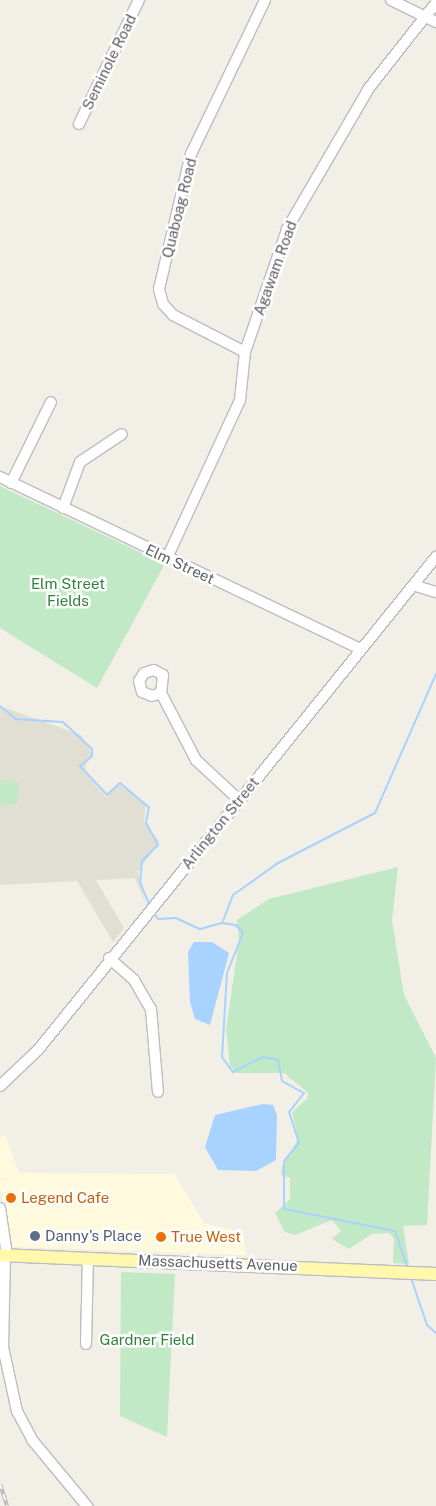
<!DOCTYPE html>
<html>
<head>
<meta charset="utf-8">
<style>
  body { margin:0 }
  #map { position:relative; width:436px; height:1506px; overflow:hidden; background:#f1efe6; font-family:"Public Sans",sans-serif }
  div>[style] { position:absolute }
  .commercial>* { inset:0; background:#fffadd }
  .education>* { inset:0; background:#e1ded4 }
  .green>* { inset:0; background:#c2e9c5 }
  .water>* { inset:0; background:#a8d2ff }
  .stream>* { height:2px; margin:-1px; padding:0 1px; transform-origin:1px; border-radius:1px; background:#a8d2ff }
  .roads { filter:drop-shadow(1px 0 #bbbdc2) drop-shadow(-1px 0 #bbbdc2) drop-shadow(0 1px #bbbdc2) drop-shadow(0 -1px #bbbdc2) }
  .minor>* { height:10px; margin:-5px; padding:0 5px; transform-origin:5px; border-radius:5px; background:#fff }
  .major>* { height:12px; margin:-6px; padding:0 6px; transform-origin:6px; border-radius:6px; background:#fff8ad }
  .rail>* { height:4px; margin-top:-2px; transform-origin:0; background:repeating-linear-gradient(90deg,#fff 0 5.5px,#b7b8b8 0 11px); box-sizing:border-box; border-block:1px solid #b7b8b8 }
  .dots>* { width:14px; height:14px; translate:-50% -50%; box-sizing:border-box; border:2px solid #fff; border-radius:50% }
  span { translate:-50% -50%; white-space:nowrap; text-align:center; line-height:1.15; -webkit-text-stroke:5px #fff; paint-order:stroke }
  .street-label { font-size:15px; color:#5e6167 }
  .park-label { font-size:15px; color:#30833b }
  .food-label { font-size:15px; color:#c56008 }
  .left { translate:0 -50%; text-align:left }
  .service-label { font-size:15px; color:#4e5e75 }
</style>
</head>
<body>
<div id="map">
  <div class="commercial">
    <i style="clip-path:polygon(5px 1135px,19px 1173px,174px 1174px,204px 1223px,243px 1233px,246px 1255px,13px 1247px,0 1188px,0 1180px,6px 1178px,0 1179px,0 1137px)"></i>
  </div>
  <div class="education">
    <i style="clip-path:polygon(0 706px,81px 735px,92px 753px,83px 771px,107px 798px,116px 785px,121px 786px,146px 804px,144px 822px,159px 841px,138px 872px,145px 902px,135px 878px,96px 880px,124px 928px,113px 942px,77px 881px,0 885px)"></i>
  </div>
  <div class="green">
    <i style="clip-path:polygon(0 486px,165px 564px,97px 688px,0 628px)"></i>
    <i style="clip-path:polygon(0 780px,19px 783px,17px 804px,0 805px)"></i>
    <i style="clip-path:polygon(398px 867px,392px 920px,404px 995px,436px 1058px,427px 1225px,403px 1226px,409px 1264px,393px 1263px,394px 1239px,389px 1233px,372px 1234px,349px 1249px,332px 1239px,341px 1231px,332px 1220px,295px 1235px,285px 1232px,275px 1213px,290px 1199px,290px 1178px,281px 1175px,282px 1166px,298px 1139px,292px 1112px,307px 1099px,308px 1093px,284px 1073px,236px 1073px,230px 1065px,226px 1030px,239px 940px,237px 920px,269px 899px)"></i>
    <i style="clip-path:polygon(121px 1272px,175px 1274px,167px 1437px,120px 1416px)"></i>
  </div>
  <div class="water">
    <i style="clip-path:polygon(194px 942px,212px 942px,229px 953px,210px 1025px,195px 1019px,190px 1002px,188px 952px)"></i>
    <i style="clip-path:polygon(263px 1104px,273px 1105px,277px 1115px,276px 1160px,256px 1171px,218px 1170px,205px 1147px,215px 1115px)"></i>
  </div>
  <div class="stream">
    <i style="left:0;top:706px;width:21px;rotate:39deg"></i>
    <i style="left:16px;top:719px;width:47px;rotate:3.7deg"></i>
    <i style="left:63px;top:722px;width:40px;rotate:43deg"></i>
    <i style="left:92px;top:749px;width:7px;rotate:90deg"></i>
    <i style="left:92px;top:756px;width:16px;rotate:140deg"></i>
    <i style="left:80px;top:766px;width:40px;rotate:47deg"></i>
    <i style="left:107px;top:795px;width:18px;rotate:-43deg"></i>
    <i style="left:120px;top:783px;width:38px;rotate:40deg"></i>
    <i style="left:149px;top:807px;width:16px;rotate:101deg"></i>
    <i style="left:146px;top:823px;width:25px;rotate:61deg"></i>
    <i style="left:158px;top:845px;width:23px;rotate:135deg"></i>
    <i style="left:142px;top:861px;width:21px;rotate:95deg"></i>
    <i style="left:140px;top:882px;width:27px;rotate:68deg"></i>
    <i style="left:154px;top:913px;width:7px;rotate:56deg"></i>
    <i style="left:158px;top:919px;width:18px;rotate:-3deg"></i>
    <i style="left:176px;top:918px;width:26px;rotate:25deg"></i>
    <i style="left:200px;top:929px;width:23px;rotate:-15deg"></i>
    <i style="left:222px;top:923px;width:14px;rotate:8deg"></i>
    <i style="left:236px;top:925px;width:11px;rotate:49deg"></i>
    <i style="left:243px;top:933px;width:43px;rotate:111.8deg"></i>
    <i style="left:227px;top:973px;width:84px;rotate:93.4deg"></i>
    <i style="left:222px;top:1057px;width:19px;rotate:54deg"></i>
    <i style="left:233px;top:1072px;width:34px;rotate:-27deg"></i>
    <i style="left:263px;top:1057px;width:15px;rotate:11deg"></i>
    <i style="left:278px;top:1060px;width:21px;rotate:79deg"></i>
    <i style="left:282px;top:1081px;width:25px;rotate:29deg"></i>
    <i style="left:304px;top:1093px;width:24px;rotate:128deg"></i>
    <i style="left:289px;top:1112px;width:33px;rotate:72deg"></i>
    <i style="left:299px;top:1143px;width:23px;rotate:130deg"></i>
    <i style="left:284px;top:1161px;width:48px;rotate:90deg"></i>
    <i style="left:284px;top:1209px;width:113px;rotate:11.2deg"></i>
    <i style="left:395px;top:1231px;width:40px;rotate:71.1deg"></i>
    <i style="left:223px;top:921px;width:28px;rotate:-69deg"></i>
    <i style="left:233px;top:895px;width:55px;rotate:-35.4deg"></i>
    <i style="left:278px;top:863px;width:109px;rotate:-27.3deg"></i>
    <i style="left:375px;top:813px;width:152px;rotate:-66.3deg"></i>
    <i style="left:411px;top:1278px;width:50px;rotate:71.2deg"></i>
    <i style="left:427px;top:1325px;width:12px;rotate:42deg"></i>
  </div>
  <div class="roads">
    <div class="minor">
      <i style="left:391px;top:0;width:50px;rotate:26.1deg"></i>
      <i style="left:79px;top:124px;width:138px;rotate:-64.2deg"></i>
      <i style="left:245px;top:352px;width:81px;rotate:-152.8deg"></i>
      <i style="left:173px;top:315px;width:15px;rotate:-132deg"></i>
      <i style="left:163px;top:304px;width:16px;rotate:-105deg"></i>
      <i style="left:159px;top:289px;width:139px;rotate:-76.7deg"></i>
      <i style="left:191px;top:154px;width:171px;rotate:-64.3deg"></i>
      <i style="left:0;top:477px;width:399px;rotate:25.5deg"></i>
      <i style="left:11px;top:483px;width:90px;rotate:-63.7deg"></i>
      <i style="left:63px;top:508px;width:49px;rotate:-69.7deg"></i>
      <i style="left:80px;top:462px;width:50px;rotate:-33.7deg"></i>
      <i style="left:167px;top:558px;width:174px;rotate:-65.2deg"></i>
      <i style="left:240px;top:400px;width:48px;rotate:-84.1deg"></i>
      <i style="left:245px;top:352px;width:130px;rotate:-71.1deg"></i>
      <i style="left:287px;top:229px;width:163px;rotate:-59.8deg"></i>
      <i style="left:369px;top:88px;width:108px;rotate:-51.8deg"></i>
      <i style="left:416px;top:586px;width:21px;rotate:17deg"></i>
      <i style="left:161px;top:693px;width:9px;rotate:162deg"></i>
      <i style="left:152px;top:696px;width:11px;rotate:-158deg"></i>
      <i style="left:142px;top:692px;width:11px;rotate:-105deg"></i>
      <i style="left:139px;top:681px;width:9px;rotate:-58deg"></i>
      <i style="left:144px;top:673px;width:10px;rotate:-17deg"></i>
      <i style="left:154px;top:670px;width:10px;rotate:29deg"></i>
      <i style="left:163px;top:675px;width:18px;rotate:96deg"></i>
      <i style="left:161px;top:693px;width:76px;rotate:62.4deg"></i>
      <i style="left:196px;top:760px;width:59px;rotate:42.9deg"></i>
      <i style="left:109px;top:958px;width:33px;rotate:41deg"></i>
      <i style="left:134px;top:980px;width:34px;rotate:60deg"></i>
      <i style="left:151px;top:1009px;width:83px;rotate:85.2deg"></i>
      <i style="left:0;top:1086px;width:52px;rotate:-43.5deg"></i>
      <i style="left:38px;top:1050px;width:634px;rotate:-51.09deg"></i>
      <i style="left:0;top:1208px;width:48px;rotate:81.5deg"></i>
      <i style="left:5px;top:1255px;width:92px;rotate:91.2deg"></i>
      <i style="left:3px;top:1347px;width:66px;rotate:77.7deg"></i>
      <i style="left:17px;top:1411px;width:34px;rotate:62deg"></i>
      <i style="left:33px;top:1441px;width:85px;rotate:50.3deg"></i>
      <i style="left:86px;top:1344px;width:86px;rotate:-88.7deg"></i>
    </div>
    <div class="major">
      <i style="left:0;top:1255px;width:436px;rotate:2.5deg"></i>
    </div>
  </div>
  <div class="rail">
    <i style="left:0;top:1484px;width:23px;rotate:72deg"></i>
  </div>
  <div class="dots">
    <i style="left:11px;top:1198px;background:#e8710a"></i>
    <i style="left:35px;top:1236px;background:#5c6f8a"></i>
    <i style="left:161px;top:1237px;background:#e8710a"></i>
  </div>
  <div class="street-label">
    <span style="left:109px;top:62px;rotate:-64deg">Seminole Road</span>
    <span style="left:179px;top:208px;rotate:-76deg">Quaboag Road</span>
    <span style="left:275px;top:268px;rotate:-70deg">Agawam Road</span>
    <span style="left:180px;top:564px;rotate:25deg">Elm Street</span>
    <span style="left:220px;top:823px;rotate:-51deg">Arlington Street</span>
    <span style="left:218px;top:1263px;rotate:2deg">Massachusetts Avenue</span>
  </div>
  <div class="park-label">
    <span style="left:68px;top:592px">Elm Street<br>Fields</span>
    <span style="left:147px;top:1340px">Gardner Field</span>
  </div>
  <div class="food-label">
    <span class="left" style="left:21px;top:1198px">Legend Cafe</span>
    <span class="left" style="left:171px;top:1237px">True West</span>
  </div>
  <div class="service-label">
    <span class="left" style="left:45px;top:1236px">Danny's Place</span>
  </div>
</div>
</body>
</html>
